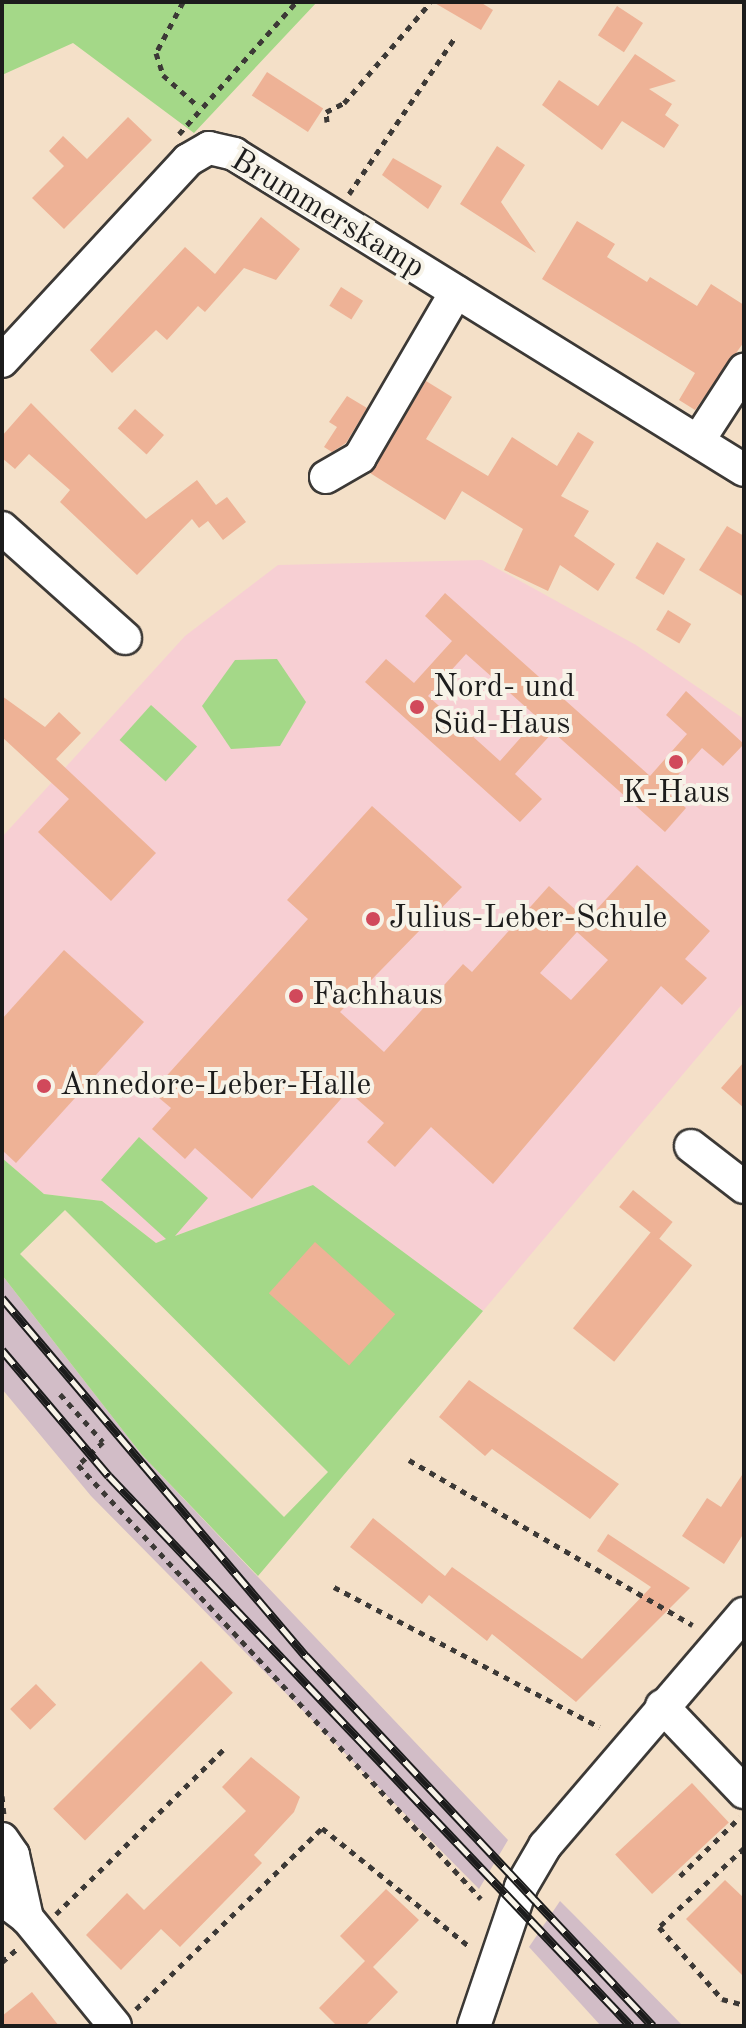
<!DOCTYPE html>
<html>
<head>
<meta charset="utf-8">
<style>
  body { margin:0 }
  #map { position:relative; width:746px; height:2028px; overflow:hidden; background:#f4e0c8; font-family:"Old Standard TT",serif }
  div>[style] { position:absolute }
  .built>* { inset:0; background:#f7cfd3 }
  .industrial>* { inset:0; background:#d2bdc7 }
  .green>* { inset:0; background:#a4d888; transform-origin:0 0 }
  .building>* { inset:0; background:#eeb296; transform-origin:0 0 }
  .path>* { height:5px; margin-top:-2.5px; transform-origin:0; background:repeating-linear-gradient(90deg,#3c3936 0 6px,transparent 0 12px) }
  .roads { filter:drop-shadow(2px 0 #3c3936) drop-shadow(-2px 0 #3c3936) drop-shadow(0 2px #3c3936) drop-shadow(0 -2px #3c3936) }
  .minor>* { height:32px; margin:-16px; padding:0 16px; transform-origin:16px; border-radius:16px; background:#fff }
  .rail>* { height:9px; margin-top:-4.5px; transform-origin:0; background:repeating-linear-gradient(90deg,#f7f3e8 0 18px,#1c1c1c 0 36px); box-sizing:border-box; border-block:2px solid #1c1c1c }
  .dots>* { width:22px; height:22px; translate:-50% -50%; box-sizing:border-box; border:4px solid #f7f3e8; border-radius:50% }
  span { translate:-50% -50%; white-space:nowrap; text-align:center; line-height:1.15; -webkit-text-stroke:8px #f7f3e8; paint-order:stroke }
  .street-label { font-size:32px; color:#1c1c1c }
  .poi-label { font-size:32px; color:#1c1c1c }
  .left { translate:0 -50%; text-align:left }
  .frame { position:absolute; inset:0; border:4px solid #1c1c1c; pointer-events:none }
</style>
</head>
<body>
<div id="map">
  <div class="built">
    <i style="clip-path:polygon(482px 560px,636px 645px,744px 719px,744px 1002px,483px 1311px,313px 1186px,156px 1243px,102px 1201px,44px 1194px,2px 1158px,2px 837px,185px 636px,278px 565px)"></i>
  </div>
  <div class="industrial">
    <i style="clip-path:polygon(2px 1275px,142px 1455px,508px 1840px,479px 1889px,91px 1496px,2px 1389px)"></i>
    <i style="clip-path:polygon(560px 1901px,575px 1916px,683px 2026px,601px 2026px,529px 1947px)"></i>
  </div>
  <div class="green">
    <i style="clip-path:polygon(2px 2px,317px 2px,194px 133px,73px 43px,2px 75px)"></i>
    <i style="clip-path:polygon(277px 659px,306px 702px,280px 746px,231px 749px,202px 706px,235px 660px)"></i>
    <i style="left:151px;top:705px;width:62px;height:47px;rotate:42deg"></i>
    <i style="clip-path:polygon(evenodd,139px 1137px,208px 1198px,175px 1236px,313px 1185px,483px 1311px,258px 1576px,142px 1455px,2px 1275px,2px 1158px,44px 1194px,102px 1201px,156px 1243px,166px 1239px,101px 1180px,139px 1137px,65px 1210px,328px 1472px,284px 1517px,20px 1254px,65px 1210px)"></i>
  </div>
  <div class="building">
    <i style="clip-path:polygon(433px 2px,480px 2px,493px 10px,481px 30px)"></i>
    <i style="left:617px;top:6px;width:31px;height:35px;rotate:33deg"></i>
    <i style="clip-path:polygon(635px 54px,676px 81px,649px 89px,672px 104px,665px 115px,679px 125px,664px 148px,622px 121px,602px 150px,542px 105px,559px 80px,598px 106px)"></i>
    <i style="left:267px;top:72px;width:67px;height:28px;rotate:33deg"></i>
    <i style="clip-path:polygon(128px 117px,152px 140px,64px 229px,32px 198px,64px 166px,49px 151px,63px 136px,87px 159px)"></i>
    <i style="clip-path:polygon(497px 146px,525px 165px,501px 202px,536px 253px,460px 204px)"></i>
    <i style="clip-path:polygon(393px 158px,442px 186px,428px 209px,382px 175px)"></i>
    <i style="clip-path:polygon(261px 217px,300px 249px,276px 280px,244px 268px,205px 312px,198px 306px,167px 340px,156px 330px,112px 373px,90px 350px,185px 247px,215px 274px)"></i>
    <i style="clip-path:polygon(577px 221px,615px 244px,607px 257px,647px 282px,650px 277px,697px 306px,711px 284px,744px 305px,744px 342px,695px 410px,679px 400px,695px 373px,542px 279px)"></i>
    <i style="left:341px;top:287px;width:26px;height:22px;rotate:32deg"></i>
    <i style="clip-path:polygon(426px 381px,452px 397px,426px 439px,488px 476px,512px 437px,557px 466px,578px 432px,594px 442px,561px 496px,589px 511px,574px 536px,615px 564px,598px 591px,560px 565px,548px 591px,504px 570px,523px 529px,462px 491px,445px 520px,370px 473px)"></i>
    <i style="clip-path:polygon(347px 396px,367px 408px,346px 443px,332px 452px,324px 447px,337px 427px,329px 422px)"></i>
    <i style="clip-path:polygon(31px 403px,146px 519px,197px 480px,216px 505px,227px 497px,246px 522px,223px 540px,208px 521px,199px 528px,192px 519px,137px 575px,60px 502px,70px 490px,29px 454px,15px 469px,2px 458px,2px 436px)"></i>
    <i style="left:135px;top:409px;width:39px;height:26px;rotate:42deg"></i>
    <i style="clip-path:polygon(727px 526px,744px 536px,744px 597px,699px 570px)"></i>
    <i style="left:657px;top:542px;width:33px;height:42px;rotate:31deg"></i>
    <i style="clip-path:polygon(evenodd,445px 593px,650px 776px,687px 734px,666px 715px,686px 691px,744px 744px,723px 766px,702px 748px,665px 790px,686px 808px,665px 832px,553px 732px,515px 774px,542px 799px,520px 822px,365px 682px,386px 659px,414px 683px,452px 641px,425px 616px,445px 593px,466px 654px,538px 718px,500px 761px,428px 696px,466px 654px)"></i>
    <i style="left:668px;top:610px;width:27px;height:23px;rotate:31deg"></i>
    <i style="clip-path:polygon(2px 696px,45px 727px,59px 712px,81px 733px,56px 759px,156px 853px,111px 901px,38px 832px,69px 799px,2px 737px)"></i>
    <i style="clip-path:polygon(evenodd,372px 806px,462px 887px,340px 1012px,384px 1052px,463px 964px,472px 972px,549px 886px,587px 920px,637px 865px,710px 931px,685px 959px,707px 978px,682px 1005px,661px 986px,493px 1184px,431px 1127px,395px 1167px,367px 1142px,384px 1123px,348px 1091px,252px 1199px,195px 1148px,185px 1159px,152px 1129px,171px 1108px,152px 1092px,308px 919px,287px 900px,372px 806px,577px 932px,608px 960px,571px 1000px,540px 973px,577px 932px)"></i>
    <i style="clip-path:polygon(64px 950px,144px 1022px,16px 1163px,2px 1150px,2px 1019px)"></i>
    <i style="clip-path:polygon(744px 1062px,744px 1108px,721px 1088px)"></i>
    <i style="left:633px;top:1190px;width:51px;height:22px;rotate:39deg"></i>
    <i style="left:651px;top:1232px;width:53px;height:124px;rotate:39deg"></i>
    <i style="left:315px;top:1242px;width:108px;height:69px;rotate:42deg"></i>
    <i style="clip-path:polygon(469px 1380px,619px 1484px,590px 1519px,492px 1449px,485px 1456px,439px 1417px)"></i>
    <i style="clip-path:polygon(744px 1472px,744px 1533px,724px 1564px,682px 1536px,707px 1498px,721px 1507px)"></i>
    <i style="clip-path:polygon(373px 1518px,445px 1576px,452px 1567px,582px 1659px,651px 1587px,597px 1551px,608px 1534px,690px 1588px,576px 1702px,492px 1634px,487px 1641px,429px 1595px,422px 1604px,350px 1547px)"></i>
    <i style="left:201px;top:1661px;width:45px;height:209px;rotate:45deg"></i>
    <i style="left:36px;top:1684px;width:29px;height:36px;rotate:46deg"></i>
    <i style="clip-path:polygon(251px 1757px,300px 1797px,294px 1812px,254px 1855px,262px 1863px,180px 1947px,161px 1929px,121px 1970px,86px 1935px,127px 1893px,144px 1910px,246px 1811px,222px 1787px)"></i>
    <i style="left:692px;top:1783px;width:54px;height:105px;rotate:47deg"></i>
    <i style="clip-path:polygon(725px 1880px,744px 1898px,744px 1977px,686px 1919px)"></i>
    <i style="clip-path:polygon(386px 1889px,419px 1920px,373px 1967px,398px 1992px,365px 2026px,337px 2026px,319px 2008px,365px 1961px,340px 1936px)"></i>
    <i style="clip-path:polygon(32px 1992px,59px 2026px,2px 2026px,2px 2016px)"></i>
  </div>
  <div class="path">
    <i style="left:183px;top:2px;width:58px;rotate:117.9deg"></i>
    <i style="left:156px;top:53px;width:23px;rotate:72deg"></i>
    <i style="left:163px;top:75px;width:48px;rotate:41.6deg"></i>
    <i style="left:327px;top:122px;width:10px;rotate:-96deg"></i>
    <i style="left:326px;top:112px;width:20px;rotate:-27deg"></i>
    <i style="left:344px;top:103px;width:132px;rotate:-49.3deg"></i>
    <i style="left:179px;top:134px;width:176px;rotate:-48.4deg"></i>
    <i style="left:349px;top:194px;width:191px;rotate:-55.9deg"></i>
    <i style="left:60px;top:1394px;width:64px;rotate:48.1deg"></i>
    <i style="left:103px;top:1442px;width:34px;rotate:137deg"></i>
    <i style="left:78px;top:1465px;width:592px;rotate:47.12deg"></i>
    <i style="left:409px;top:1460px;width:328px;rotate:30.2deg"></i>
    <i style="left:334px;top:1587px;width:300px;rotate:27.8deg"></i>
    <i style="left:2px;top:1796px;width:18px;rotate:84deg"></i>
    <i style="left:744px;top:1848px;width:116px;rotate:137.1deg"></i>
    <i style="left:659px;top:1927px;width:96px;rotate:48.8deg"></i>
    <i style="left:722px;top:1999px;width:23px;rotate:15deg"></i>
    <i style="left:680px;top:1876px;width:84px;rotate:-44.5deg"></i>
    <i style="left:56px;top:1914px;width:238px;rotate:-44.5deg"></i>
    <i style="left:2px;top:1962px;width:23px;rotate:-41deg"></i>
    <i style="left:136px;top:2009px;width:260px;rotate:-44.2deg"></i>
    <i style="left:322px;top:1828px;width:191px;rotate:38.8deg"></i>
  </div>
  <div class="roads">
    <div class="minor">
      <i style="left:2px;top:361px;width:274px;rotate:-47.2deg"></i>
      <i style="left:188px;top:160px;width:24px;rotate:-30deg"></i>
      <i style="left:209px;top:148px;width:26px;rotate:13deg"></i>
      <i style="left:234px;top:154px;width:600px;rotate:31.78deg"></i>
      <i style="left:698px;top:441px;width:85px;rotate:-57.1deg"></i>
      <i style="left:326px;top:477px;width:39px;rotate:-30deg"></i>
      <i style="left:360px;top:457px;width:191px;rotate:-59.8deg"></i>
      <i style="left:2px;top:528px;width:165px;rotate:41.8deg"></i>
      <i style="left:691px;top:1146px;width:67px;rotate:37.7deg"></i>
      <i style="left:662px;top:1706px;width:119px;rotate:46.4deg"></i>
      <i style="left:2px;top:1839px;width:19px;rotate:55deg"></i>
      <i style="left:13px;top:1855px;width:65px;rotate:77.5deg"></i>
      <i style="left:2px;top:1899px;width:31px;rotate:37deg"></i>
      <i style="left:27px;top:1918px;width:139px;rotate:50.8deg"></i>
      <i style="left:474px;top:2026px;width:147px;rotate:-71.3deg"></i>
      <i style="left:521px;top:1887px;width:48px;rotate:-59.7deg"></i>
      <i style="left:545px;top:1846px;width:306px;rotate:-49.4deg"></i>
    </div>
  </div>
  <div class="rail">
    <i style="left:2px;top:1298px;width:470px;rotate:49.7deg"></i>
    <i style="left:306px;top:1656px;width:507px;rotate:46.84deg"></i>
    <i style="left:2px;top:1350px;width:165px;rotate:49.7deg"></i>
    <i style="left:109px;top:1476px;width:758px;rotate:46.5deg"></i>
  </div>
  <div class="dots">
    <i style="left:417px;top:707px;background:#d1495b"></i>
    <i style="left:676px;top:762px;background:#d1495b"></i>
    <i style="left:373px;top:919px;background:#d1495b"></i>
    <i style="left:296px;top:996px;background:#d1495b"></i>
    <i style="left:44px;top:1086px;background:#d1495b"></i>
  </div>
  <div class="street-label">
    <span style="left:327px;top:215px;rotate:31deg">Brummerskamp</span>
  </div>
  <div class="poi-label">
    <span class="left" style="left:433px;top:707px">Nord- und<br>Süd-Haus</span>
    <span style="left:676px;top:794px">K-Haus</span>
    <span class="left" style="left:389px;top:919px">Julius-Leber-Schule</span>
    <span class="left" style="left:312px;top:996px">Fachhaus</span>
    <span class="left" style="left:60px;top:1086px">Annedore-Leber-Halle</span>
  </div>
  <div class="frame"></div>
</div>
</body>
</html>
